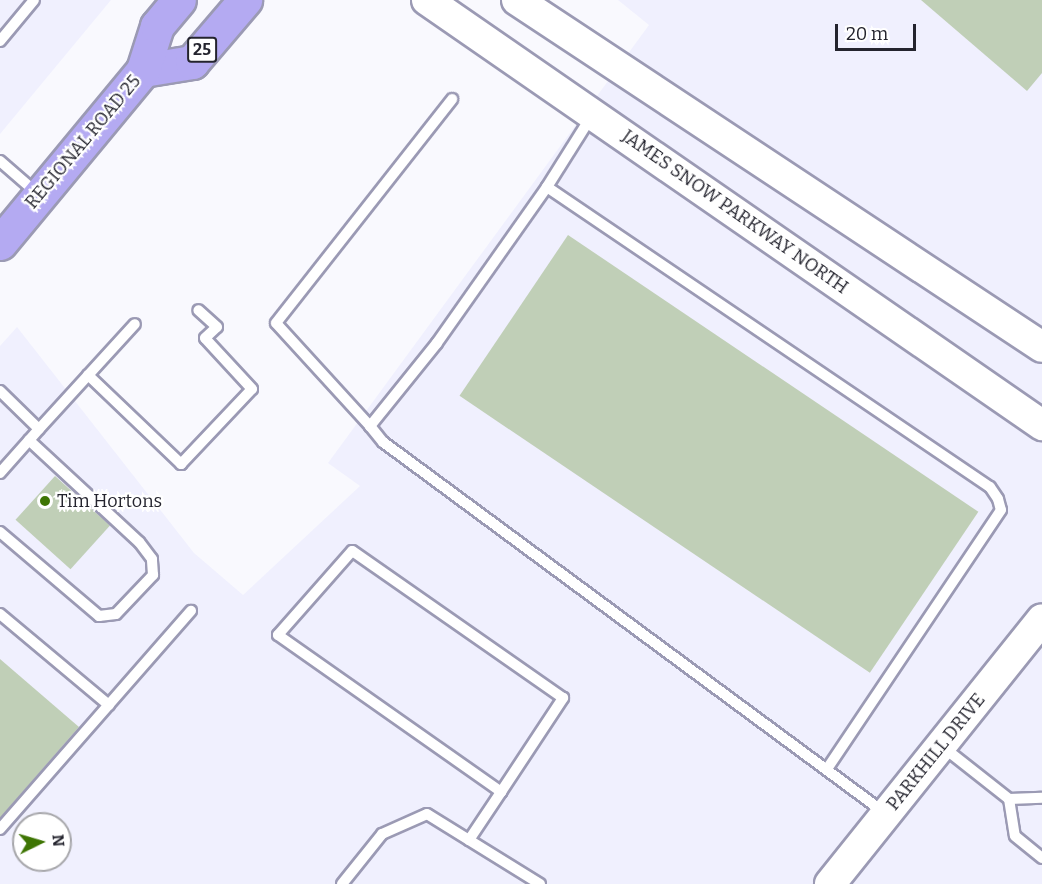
<!DOCTYPE html>
<html>
<head>
<meta charset="utf-8">
<style>
  body { margin:0 }
  #map { position:relative; width:1042px; height:884px; overflow:hidden; background:#f9f9fe; font-family:Bitter,serif }
  div>[style] { position:absolute }
  .built>* { inset:0; background:#f0f0fe }
  .building>* { inset:0; background:#c0cfb7; transform-origin:0 0 }
  .roads { filter:drop-shadow(2px 0 #9b9ab4) drop-shadow(-2px 0 #9b9ab4) drop-shadow(0 2px #9b9ab4) drop-shadow(0 -2px #9b9ab4) }
  .lane>* { height:10px; margin:-5px; padding:0 5px; transform-origin:5px; border-radius:5px; background:#fff }
  .secondary>* { height:30px; margin:-15px; padding:0 15px; transform-origin:15px; border-radius:15px; background:#fff }
  .primary>* { height:33px; margin:-16.5px; padding:0 16.5px; transform-origin:16.5px; border-radius:16.5px; background:#b4aaf2 }
  .dots>* { width:16px; height:16px; translate:-50% -50%; box-sizing:border-box; border:3px solid #fff; border-radius:50% }
  span { translate:-50% -50%; white-space:nowrap; text-align:center; line-height:1.15; -webkit-text-stroke:4.5px #fff; paint-order:stroke }
  .shield-label span { padding:2px 4px; background:#fff; border:2px solid; border-radius:4px; -webkit-text-stroke-width:0 }
  .shield-label { font-size:16px; color:#24242e; font-weight:700 }
  .street-label { font-size:18px; color:#24242e }
  .poi-label { font-size:18px; color:#24242e }
  .left { translate:0 -50%; text-align:left }
  .north { position:absolute; left:12px; top:812px; width:60px; height:60px; box-sizing:border-box; background:#fff; border:2px solid #a7a7ab; border-radius:50%; rotate:85deg; font-size:16px; font-weight:700; line-height:24px; text-align:center; color:#24242e }
  .north::after { content:''; display:block; margin:auto; width:21px; height:27px; background:#3e7504; clip-path:polygon(50% 0,100% 100%,50% 72%,0 100%) }
  .scale { position:absolute; left:835px; top:24px; width:81px; height:27px; box-sizing:border-box; border:3px solid #24242e; border-top:0; padding-left:8px; font-size:18px; line-height:21px; white-space:nowrap; color:#24242e; -webkit-text-stroke:4px #fff; paint-order:stroke }
</style>
</head>
<body>
<div id="map">
  <div class="built">
    <i style="clip-path:polygon(0 0,111px 0,0 134px)"></i>
    <i style="clip-path:polygon(evenodd,618px 0,1042px 0,1042px 884px,0 884px,0 346px,17px 327px,194px 553px,243px 595px,360px 486px,328px 463px,649px 25px,618px 0,24px 824px,60px 824px,60px 860px,24px 860px,24px 824px)"></i>
  </div>
  <div class="building">
    <i style="clip-path:polygon(921px 0,1042px 0,1042px 73px,1027px 91px)"></i>
    <i style="left:568px;top:235px;width:495px;height:194px;rotate:34deg"></i>
    <i style="left:55px;top:476px;width:74px;height:59px;rotate:42deg"></i>
    <i style="clip-path:polygon(0 659px,79px 727px,0 818px)"></i>
  </div>
  <div class="roads">
    <div class="lane">
      <i style="left:0;top:41px;width:53px;rotate:-50.3deg"></i>
      <i style="left:591px;top:117px;width:83px;rotate:122.2deg"></i>
      <i style="left:547px;top:187px;width:191px;rotate:125.2deg"></i>
      <i style="left:437px;top:343px;width:107px;rotate:128.9deg"></i>
      <i style="left:370px;top:426px;width:21px;rotate:51deg"></i>
      <i style="left:383px;top:442px;width:624px;rotate:36.47deg"></i>
      <i style="left:0;top:161px;width:50px;rotate:41deg"></i>
      <i style="left:547px;top:187px;width:535px;rotate:34.11deg"></i>
      <i style="left:990px;top:487px;width:14px;rotate:56deg"></i>
      <i style="left:998px;top:499px;width:11px;rotate:75deg"></i>
      <i style="left:1001px;top:510px;width:312px;rotate:123.9deg"></i>
      <i style="left:88px;top:375px;width:129px;rotate:43.7deg"></i>
      <i style="left:181px;top:464px;width:103px;rotate:-46.6deg"></i>
      <i style="left:252px;top:389px;width:69px;rotate:-132.7deg"></i>
      <i style="left:205px;top:338px;width:16px;rotate:-43deg"></i>
      <i style="left:217px;top:327px;width:25px;rotate:-138deg"></i>
      <i style="left:0;top:391px;width:54px;rotate:44.3deg"></i>
      <i style="left:39px;top:429px;width:59px;rotate:131.6deg"></i>
      <i style="left:370px;top:426px;width:139px;rotate:-132.4deg"></i>
      <i style="left:276px;top:323px;width:285px;rotate:-51.8deg"></i>
      <i style="left:39px;top:429px;width:142px;rotate:-47.6deg"></i>
      <i style="left:0;top:532px;width:130px;rotate:40.3deg"></i>
      <i style="left:99px;top:616px;width:17px;rotate:-7deg"></i>
      <i style="left:116px;top:614px;width:54px;rotate:-46.5deg"></i>
      <i style="left:153px;top:575px;width:16px;rotate:-94deg"></i>
      <i style="left:152px;top:559px;width:21px;rotate:-127deg"></i>
      <i style="left:139px;top:542px;width:150px;rotate:-137.2deg"></i>
      <i style="left:0;top:614px;width:142px;rotate:39.9deg"></i>
      <i style="left:943px;top:747px;width:84px;rotate:38.2deg"></i>
      <i style="left:1009px;top:799px;width:33px;rotate:-2deg"></i>
      <i style="left:1009px;top:799px;width:37px;rotate:81deg"></i>
      <i style="left:1015px;top:836px;width:35px;rotate:39deg"></i>
      <i style="left:0;top:829px;width:290px;rotate:-48.8deg"></i>
      <i style="left:469px;top:840px;width:58px;rotate:-56.3deg"></i>
      <i style="left:501px;top:792px;width:113px;rotate:-56.6deg"></i>
      <i style="left:563px;top:698px;width:257px;rotate:-145.1deg"></i>
      <i style="left:352px;top:551px;width:112px;rotate:131.4deg"></i>
      <i style="left:278px;top:635px;width:273px;rotate:35.1deg"></i>
      <i style="left:342px;top:884px;width:64px;rotate:-51.3deg"></i>
      <i style="left:382px;top:834px;width:49px;rotate:-24deg"></i>
      <i style="left:427px;top:814px;width:133px;rotate:31.8deg"></i>
    </div>
    <div class="secondary">
      <i style="left:427px;top:0;width:748px;rotate:34.65deg"></i>
      <i style="left:517px;top:0;width:629px;rotate:33.46deg"></i>
      <i style="left:830px;top:884px;width:339px;rotate:-51.3deg"></i>
    </div>
    <div class="primary">
      <i style="left:143px;top:70px;width:50px;rotate:-9.3deg"></i>
      <i style="left:192px;top:62px;width:82px;rotate:-49.5deg"></i>
      <i style="left:0;top:243px;width:224px;rotate:-50.4deg"></i>
      <i style="left:143px;top:70px;width:46px;rotate:-72.3deg"></i>
      <i style="left:157px;top:26px;width:34px;rotate:-50deg"></i>
    </div>
  </div>
  <div class="dots">
    <i style="left:45px;top:501px;background:#3e7504"></i>
  </div>
  <div class="shield-label">
    <span style="left:202px;top:50px">25</span>
  </div>
  <div class="street-label">
    <span style="left:83px;top:142px;rotate:-50deg">REGIONAL ROAD 25</span>
    <span style="left:735px;top:212px;rotate:35deg">JAMES SNOW PARKWAY NORTH</span>
    <span style="left:936px;top:752px;rotate:-51deg">PARKHILL DRIVE</span>
  </div>
  <div class="poi-label">
    <span class="left" style="left:57px;top:501px">Tim Hortons</span>
  </div>
  <div class="north">N</div>
  <div class="scale">20 m</div>
</div>
</body>
</html>
